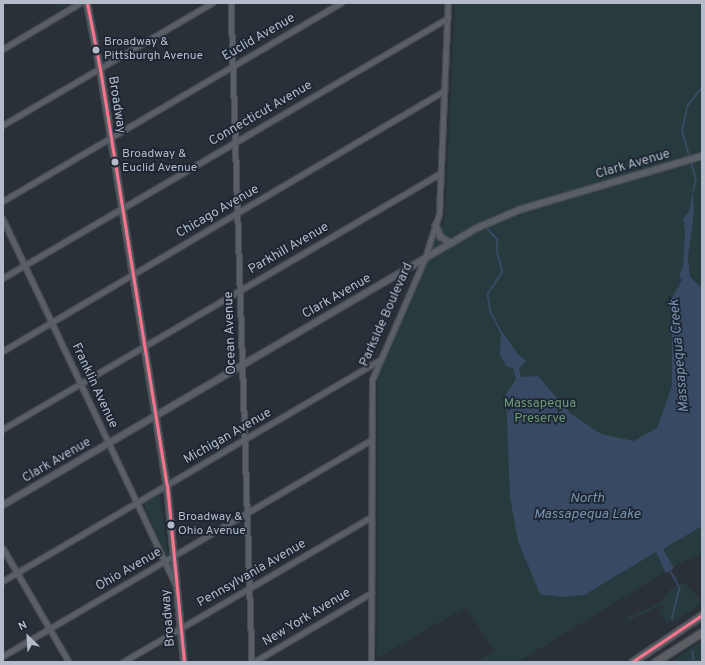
<!DOCTYPE html>
<html>
<head>
<meta charset="utf-8">
<style>
  body { margin:0 }
  #map { position:relative; width:705px; height:665px; overflow:hidden; background:#2a3038; font-family:Overpass,sans-serif }
  div>[style] { position:absolute }
  .green>* { inset:0; background:#273a3e }
  .water>* { inset:0; background:#384963 }
  .stream>* { height:1.5px; margin:-0.75px; padding:0 0.75px; transform-origin:0.75px; border-radius:0.75px; background:#384963 }
  .roads { filter:drop-shadow(1px 0 #484c53) drop-shadow(-1px 0 #484c53) drop-shadow(0 1px #484c53) drop-shadow(0 -1px #484c53) }
  .minor>* { height:4.5px; margin:-2.25px; padding:0 2.25px; transform-origin:2.25px; border-radius:2.25px; background:#5a5e66 }
  .tertiary>* { height:5.5px; margin:-2.75px; padding:0 2.75px; transform-origin:2.75px; border-radius:2.75px; background:#5a5e66 }
  .secondary>* { height:6px; margin:-3px; padding:0 3px; transform-origin:3px; border-radius:3px; background:#595d64 }
  .trunk>* { height:7px; margin:-3.5px; padding:0 3.5px; transform-origin:3.5px; border-radius:3.5px; background:#5b5f64 }
  .rail>* { height:1.5px; margin-top:-0.75px; transform-origin:0; background:repeating-linear-gradient(90deg,#595d64 0 4px,transparent 0 8px) }
  .bus-1>* { height:3px; margin:-1.5px; padding:0 1.5px; transform-origin:1.5px; border-radius:1.5px; background:#fc738d }
  .dots>* { width:11px; height:11px; translate:-50% -50%; box-sizing:border-box; border:2px solid #1d2633; border-radius:50% }
  span { translate:-50% -50%; white-space:nowrap; text-align:center; line-height:1.15; -webkit-text-stroke:3.5px #1d2633; paint-order:stroke }
  .bus-label { font-size:12px; color:#b4bcc9 }
  .left { translate:0 -50%; text-align:left }
  .street-label { font-size:13px; color:#b4bcc9 }
  .park-label { font-size:13px; color:#6b9a76 }
  .water-label { font-size:14px; color:#7c92b1; font-style:italic }
  .frame { position:absolute; inset:0; border:4px solid #b4bcc9; pointer-events:none }
  .north { position:absolute; left:8px; top:617px; width:40px; height:40px; -webkit-text-stroke:3px #1d2633; paint-order:stroke; rotate:335deg; font-size:11px; font-weight:700; line-height:16px; text-align:center; color:#b4bcc9 }
  .north::after { content:''; display:block; margin:auto; width:14px; height:18px; background:#b4bcc9; clip-path:polygon(50% 0,100% 100%,50% 72%,0 100%) }
</style>
</head>
<body>
<div id="map">
  <div class="green">
    <i style="clip-path:polygon(53px 3px,70px 3px,58px 10px)"></i>
    <i style="clip-path:polygon(455px 3px,702px 3px,702px 553px,673px 567px,518px 662px,476px 662px,494px 651px,466px 607px,377px 658px,378px 375px,445px 217px)"></i>
    <i style="clip-path:polygon(159px 493px,168px 555px,166px 554px,143px 503px)"></i>
    <i style="clip-path:polygon(683px 582px,700px 599px,699px 604px,689px 612px,668px 624px,659px 612px,665px 608px,664px 606px,657px 607px,626px 622px,627px 618px,659px 603px,671px 589px)"></i>
    <i style="clip-path:polygon(702px 641px,702px 662px,670px 662px)"></i>
  </div>
  <div class="water">
    <i style="clip-path:polygon(693px 191px,694px 211px,688px 258px,690px 277px,702px 288px,702px 526px,663px 549px,674px 568px,666px 573px,656px 552px,584px 595px,561px 597px,540px 594px,518px 541px,510px 497px,506px 394px,516px 379px,513px 368px,507px 367px,500px 355px,501px 330px,517px 353px,526px 361px,519px 368px,521px 377px,538px 376px,571px 414px,601px 434px,634px 441px,657px 428px,672px 386px,672px 298px,682px 280px,679px 276px,683px 266px,685px 230px,683px 219px,689px 211px)"></i>
  </div>
  <div class="stream">
    <i style="left:693px;top:191px;width:11px;rotate:-75deg"></i>
    <i style="left:696px;top:180px;width:51px;rotate:-105.9deg"></i>
    <i style="left:682px;top:131px;width:25px;rotate:-78deg"></i>
    <i style="left:687px;top:107px;width:25px;rotate:-53deg"></i>
    <i style="left:487px;top:228px;width:16px;rotate:47deg"></i>
    <i style="left:498px;top:240px;width:11px;rotate:95deg"></i>
    <i style="left:497px;top:251px;width:22px;rotate:74deg"></i>
    <i style="left:503px;top:272px;width:27px;rotate:124deg"></i>
    <i style="left:488px;top:294px;width:18px;rotate:81deg"></i>
    <i style="left:491px;top:312px;width:22px;rotate:63deg"></i>
    <i style="left:670px;top:570px;width:21px;rotate:61deg"></i>
    <i style="left:680px;top:588px;width:32px;rotate:104deg"></i>
    <i style="left:693px;top:651px;width:11px;rotate:85deg"></i>
  </div>
  <div class="roads">
    <div class="minor">
      <i style="left:231px;top:3px;width:659px;rotate:88.17deg"></i>
      <i style="left:3px;top:49px;width:90px;rotate:-30.9deg"></i>
      <i style="left:3px;top:125px;width:242px;rotate:-30.3deg"></i>
      <i style="left:3px;top:201px;width:392px;rotate:-30.4deg"></i>
      <i style="left:3px;top:219px;width:403px;rotate:64.7deg"></i>
      <i style="left:3px;top:278px;width:515px;rotate:-30.3deg"></i>
      <i style="left:3px;top:351px;width:512px;rotate:-30.52deg"></i>
      <i style="left:3px;top:429px;width:507px;rotate:-30.31deg"></i>
      <i style="left:3px;top:548px;width:132px;rotate:59.9deg"></i>
      <i style="left:3px;top:581px;width:435px;rotate:-30.4deg"></i>
      <i style="left:3px;top:656px;width:425px;rotate:-30.4deg"></i>
      <i style="left:123px;top:662px;width:287px;rotate:-30.3deg"></i>
      <i style="left:254px;top:662px;width:136px;rotate:-30.5deg"></i>
      <i style="left:371px;top:662px;width:282px;rotate:-89.8deg"></i>
      <i style="left:372px;top:380px;width:133px;rotate:-66.5deg"></i>
      <i style="left:425px;top:258px;width:46px;rotate:-72.3deg"></i>
      <i style="left:439px;top:214px;width:211px;rotate:-87.6deg"></i>
    </div>
    <div class="tertiary">
      <i style="left:436px;top:225px;width:13px;rotate:67deg"></i>
      <i style="left:441px;top:237px;width:12px;rotate:31deg"></i>
      <i style="left:3px;top:505px;width:549px;rotate:-30.3deg"></i>
      <i style="left:477px;top:228px;width:46px;rotate:-23.2deg"></i>
      <i style="left:519px;top:210px;width:191px;rotate:-16.4deg"></i>
    </div>
    <div class="secondary">
      <i style="left:87px;top:3px;width:67px;rotate:78.9deg"></i>
      <i style="left:100px;top:69px;width:421px;rotate:80.9deg"></i>
      <i style="left:167px;top:485px;width:178px;rotate:84.5deg"></i>
    </div>
    <div class="trunk">
      <i style="left:632px;top:662px;width:84px;rotate:-33.9deg"></i>
      <i style="left:655px;top:662px;width:56px;rotate:-32.6deg"></i>
    </div>
  </div>
  <div class="rail">
    <i style="left:676px;top:578px;width:1px;rotate:-45deg"></i>
  </div>
  <div class="bus-1">
    <i style="left:87px;top:3px;width:67px;rotate:78.9deg"></i>
    <i style="left:100px;top:69px;width:421px;rotate:80.9deg"></i>
    <i style="left:167px;top:485px;width:178px;rotate:84.5deg"></i>
    <i style="left:632px;top:662px;width:84px;rotate:-33.9deg"></i>
  </div>
  <div class="dots">
    <i style="left:96px;top:50px;background:#b4bcc9"></i>
    <i style="left:115px;top:162px;background:#b4bcc9"></i>
    <i style="left:171px;top:525px;background:#b4bcc9"></i>
  </div>
  <div class="bus-label">
    <span class="left" style="left:104px;top:50px">Broadway &amp;<br>Pittsburgh Avenue</span>
    <span class="left" style="left:122px;top:162px">Broadway &amp;<br>Euclid Avenue</span>
    <span class="left" style="left:178px;top:525px">Broadway &amp;<br>Ohio Avenue</span>
  </div>
  <div class="street-label">
    <span style="left:259px;top:38px;rotate:-30deg">Euclid Avenue</span>
    <span style="left:116px;top:105px;rotate:81deg">Broadway</span>
    <span style="left:261px;top:114px;rotate:-30deg">Connecticut Avenue</span>
    <span style="left:633px;top:165px;rotate:-16deg">Clark Avenue</span>
    <span style="left:218px;top:212px;rotate:-30deg">Chicago Avenue</span>
    <span style="left:289px;top:249px;rotate:-30deg">Parkhill Avenue</span>
    <span style="left:337px;top:297px;rotate:-30deg">Clark Avenue</span>
    <span style="left:387px;top:315px;rotate:-66deg">Parkside Boulevard</span>
    <span style="left:231px;top:333px;rotate:-92deg">Ocean Avenue</span>
    <span style="left:94px;top:386px;rotate:65deg">Franklin Avenue</span>
    <span style="left:228px;top:437px;rotate:-30deg">Michigan Avenue</span>
    <span style="left:57px;top:461px;rotate:-30deg">Clark Avenue</span>
    <span style="left:129px;top:570px;rotate:-30deg">Ohio Avenue</span>
    <span style="left:252px;top:574px;rotate:-30deg">Pennsylvania Avenue</span>
    <span style="left:169px;top:618px;rotate:-95deg">Broadway</span>
    <span style="left:307px;top:618px;rotate:-31deg">New York Avenue</span>
  </div>
  <div class="park-label">
    <span style="left:540px;top:412px">Massapequa<br>Preserve</span>
  </div>
  <div class="water-label">
    <span style="left:680px;top:356px;rotate:-95deg">Massapequa Creek</span>
    <span style="left:587px;top:507px">North<br>Massapequa Lake</span>
  </div>
  <div class="frame"></div>
  <div class="north">N</div>
</div>
</body>
</html>
